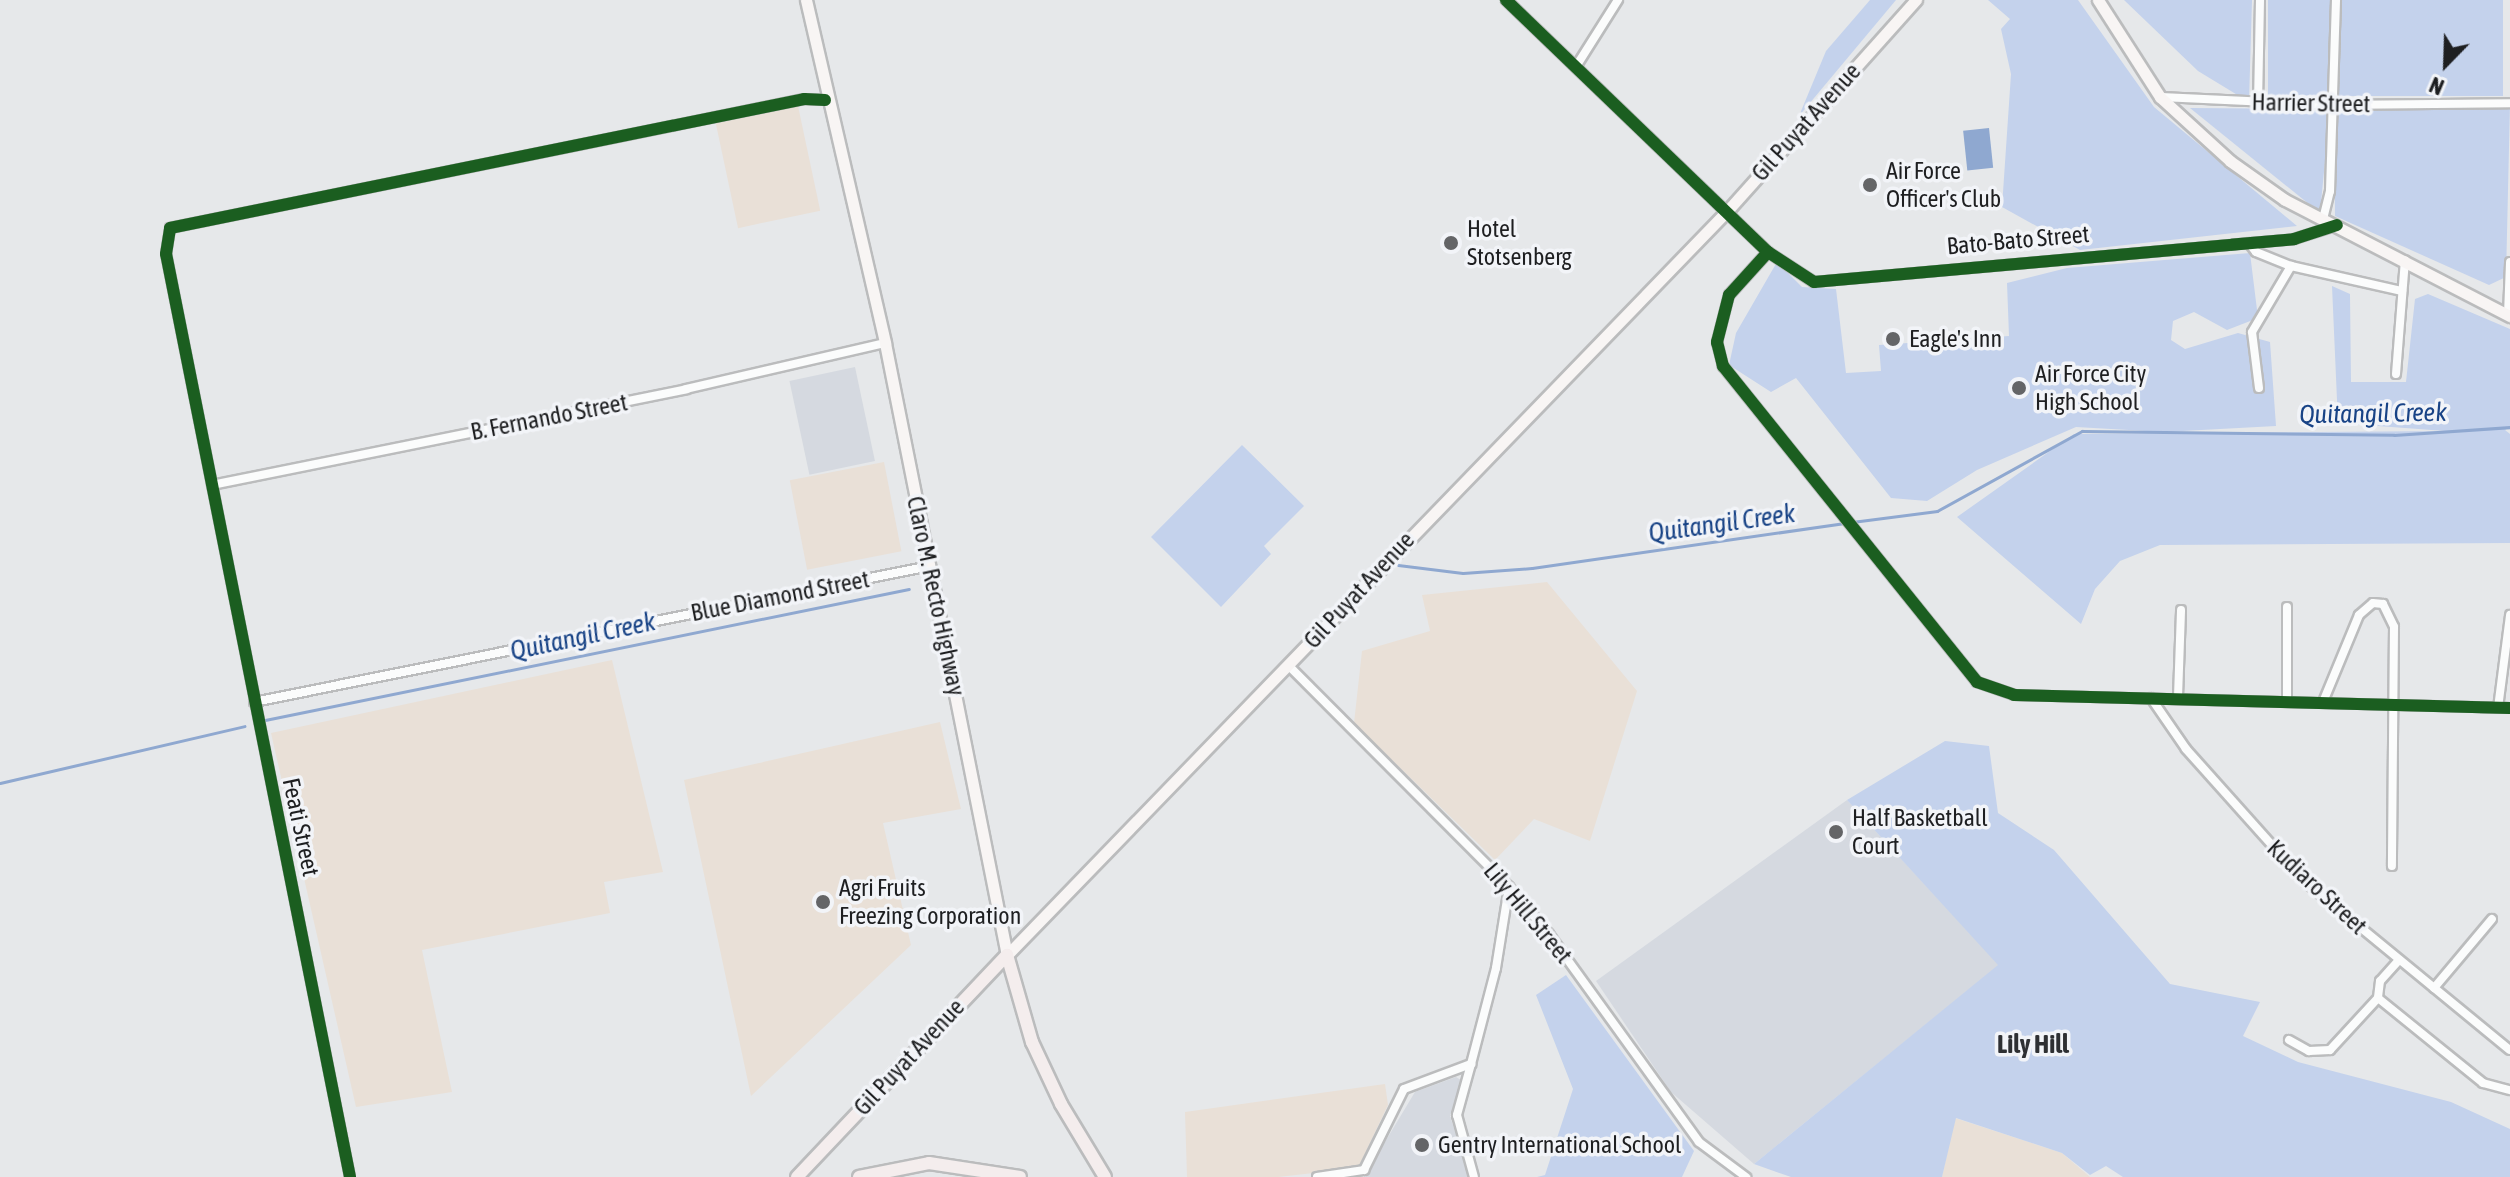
<!DOCTYPE html>
<html>
<head>
<meta charset="utf-8">
<style>
  body { margin:0 }
  #map { position:relative; width:2510px; height:1177px; overflow:hidden; background:#e6e8ea; font-family:"Asap Condensed",sans-serif }
  div>[style] { position:absolute }
  .built>* { inset:0; background:#d5d9e0; transform-origin:0 0 }
  .industrial>* { inset:0; background:#e9e0d7; transform-origin:0 0 }
  .green>* { inset:0; background:#c4d2ec; transform-origin:0 0 }
  .water>* { inset:0; background:#8fa8d0; transform-origin:0 0 }
  .stream>* { height:3px; margin:-1.5px; padding:0 1.5px; transform-origin:1.5px; border-radius:1.5px; background:#8fa8d0 }
  .roads { filter:drop-shadow(2px 0 #bbbcbd) drop-shadow(-2px 0 #bbbcbd) drop-shadow(0 2px #bbbcbd) drop-shadow(0 -2px #bbbcbd) }
  .street>* { height:8px; margin:-4px; padding:0 4px; transform-origin:4px; border-radius:4px; background:#fbfcfc }
  .secondary>* { height:11px; margin:-5.5px; padding:0 5.5px; transform-origin:5.5px; border-radius:5.5px; background:#f8f5f4 }
  .primary>* { height:12px; margin:-6px; padding:0 6px; transform-origin:6px; border-radius:6px; background:#f4eded }
  .cycleway>* { height:12px; margin:-6px; padding:0 6px; transform-origin:6px; border-radius:6px; background:#1b5e20 }
  .dots>* { width:22px; height:22px; translate:-50% -50%; box-sizing:border-box; border:4px solid #f2f4f8; border-radius:50% }
  span { translate:-50% -50%; white-space:nowrap; text-align:center; line-height:1.15; -webkit-text-stroke:7px #f2f4f8; paint-order:stroke }
  .street-label { font-size:24px; color:#1e1f21 }
  .poi-label { font-size:24px; color:#1e1f21 }
  .left { translate:0 -50%; text-align:left }
  .water-label { font-size:26px; color:#184386; font-style:italic }
  .neighbourhood-label { font-size:26px; color:#2e3033; font-weight:700 }
  .north { position:absolute; left:2406px; top:24px; width:80px; height:80px; -webkit-text-stroke:6px #f2f4f8; paint-order:stroke; rotate:203deg; font-size:22px; font-weight:700; line-height:32px; text-align:center; color:#1e1f21 }
  .north::after { content:''; display:block; margin:auto; width:28px; height:36px; background:#1e1f21; clip-path:polygon(50% 0,100% 100%,50% 72%,0 100%) }
</style>
</head>
<body>
<div id="map">
  <div class="built">
    <i style="left:855px;top:367px;width:96px;height:67px;rotate:78deg"></i>
    <i style="clip-path:polygon(1847px 800px,1999px 965px,1754px 1164px,1671px 1092px,1596px 981px)"></i>
    <i style="clip-path:polygon(1456px 1077px,1461px 1080px,1450px 1116px,1470px 1177px,1364px 1177px,1415px 1092px)"></i>
  </div>
  <div class="industrial">
    <i style="left:798px;top:106px;width:107px;height:84px;rotate:78deg"></i>
    <i style="left:884px;top:462px;width:91px;height:96px;rotate:79deg"></i>
    <i style="clip-path:polygon(1547px 582px,1637px 691px,1590px 841px,1534px 819px,1495px 860px,1354px 723px,1362px 651px,1430px 631px,1422px 595px)"></i>
    <i style="clip-path:polygon(612px 660px,663px 872px,604px 882px,610px 913px,422px 950px,452px 1092px,356px 1107px,271px 733px)"></i>
    <i style="clip-path:polygon(940px 722px,961px 809px,883px 823px,911px 945px,751px 1096px,684px 780px)"></i>
    <i style="clip-path:polygon(1385px 1084px,1388px 1105px,1358px 1168px,1278px 1177px,1187px 1177px,1185px 1112px)"></i>
    <i style="clip-path:polygon(1955px 1118px,2062px 1153px,2090px 1177px,1942px 1177px)"></i>
  </div>
  <div class="green">
    <i style="clip-path:polygon(1870px 0,1896px 0,1799px 116px,1826px 51px)"></i>
    <i style="clip-path:polygon(1988px 0,2078px 0,2154px 107px,2297px 226px,2080px 250px,2002px 207px,2011px 74px,2001px 29px,2010px 19px)"></i>
    <i style="clip-path:polygon(2124px 0,2252px 0,2249px 102px,2198px 71px)"></i>
    <i style="left:2268px;top:0;width:235px;height:96px"></i>
    <i style="clip-path:polygon(2510px 104px,2506px 277px,2489px 285px,2335px 216px,2334px 105px)"></i>
    <i style="clip-path:polygon(2190px 108px,2330px 109px,2320px 213px)"></i>
    <i style="clip-path:polygon(2250px 253px,2258px 318px,2227px 330px,2194px 312px,2173px 321px,2171px 340px,2185px 349px,2238px 333px,2270px 342px,2276px 426px,2164px 432px,2076px 427px,1977px 470px,1927px 501px,1891px 498px,1796px 378px,1771px 392px,1729px 365px,1736px 333px,1777px 262px,1802px 287px,1836px 289px,1846px 373px,1881px 371px,1879px 345px,2009px 336px,2007px 283px,2067px 268px)"></i>
    <i style="clip-path:polygon(2332px 286px,2350px 294px,2351px 382px,2406px 382px,2415px 299px,2428px 294px,2510px 329px,2510px 427px,2505px 430px,2510px 434px,2510px 543px,2160px 545px,2120px 561px,2095px 589px,2081px 624px,1957px 517px,2074px 434px,2445px 431px,2338px 423px)"></i>
    <i style="clip-path:polygon(1242px 445px,1304px 506px,1264px 546px,1271px 554px,1221px 607px,1151px 537px)"></i>
    <i style="clip-path:polygon(1945px 741px,1989px 746px,1998px 813px,2054px 850px,2170px 984px,2260px 1002px,2243px 1036px,2298px 1062px,2451px 1102px,2510px 1129px,2510px 1177px,2123px 1177px,2106px 1166px,2090px 1175px,2062px 1153px,1956px 1118px,1942px 1177px,1791px 1177px,1754px 1164px,1998px 965px,1847px 800px)"></i>
    <i style="clip-path:polygon(1566px 975px,1694px 1151px,1682px 1177px,1537px 1177px,1545px 1175px,1573px 1089px,1536px 995px)"></i>
  </div>
  <div class="water">
    <i style="left:1989px;top:128px;width:40px;height:26px;rotate:84deg"></i>
  </div>
  <div class="stream">
    <i style="left:1852px;top:522px;width:86px;rotate:-7.4deg"></i>
    <i style="left:1937px;top:511px;width:166px;rotate:-28.9deg"></i>
    <i style="left:2082px;top:431px;width:312px;rotate:0.7deg"></i>
    <i style="left:2394px;top:435px;width:116px;rotate:-3.9deg"></i>
    <i style="left:1398px;top:565px;width:65px;rotate:7deg"></i>
    <i style="left:1463px;top:573px;width:69px;rotate:-4.1deg"></i>
    <i style="left:1532px;top:568px;width:316px;rotate:-8.2deg"></i>
    <i style="left:265px;top:720px;width:657px;rotate:-11.5deg"></i>
    <i style="left:0;top:783px;width:251px;rotate:-13.1deg"></i>
  </div>
  <div class="roads">
    <div class="street">
      <i style="left:1506px;top:0;width:364px;rotate:43.9deg"></i>
      <i style="left:1768px;top:252px;width:55px;rotate:33.1deg"></i>
      <i style="left:1814px;top:282px;width:482px;rotate:-5.1deg"></i>
      <i style="left:2294px;top:239px;width:43px;rotate:-17.6deg"></i>
      <i style="left:1577px;top:65px;width:77px;rotate:-57.8deg"></i>
      <i style="left:2161px;top:97px;width:172px;rotate:2.7deg"></i>
      <i style="left:2333px;top:105px;width:177px;rotate:-0.6deg"></i>
      <i style="left:2258px;top:104px;width:104px;rotate:-88.9deg"></i>
      <i style="left:2323px;top:219px;width:29px;rotate:-76deg"></i>
      <i style="left:2330px;top:191px;width:191px;rotate:-88.2deg"></i>
      <i style="left:2249px;top:243px;width:11px;rotate:52deg"></i>
      <i style="left:2256px;top:252px;width:38px;rotate:22deg"></i>
      <i style="left:1768px;top:252px;width:58px;rotate:132.2deg"></i>
      <i style="left:1729px;top:295px;width:49px;rotate:104.3deg"></i>
      <i style="left:1717px;top:342px;width:25px;rotate:76deg"></i>
      <i style="left:1723px;top:366px;width:405px;rotate:51.2deg"></i>
      <i style="left:1977px;top:682px;width:39px;rotate:19deg"></i>
      <i style="left:2014px;top:695px;width:496px;rotate:1.5deg"></i>
      <i style="left:2508px;top:315px;width:53px;rotate:-87.8deg"></i>
      <i style="left:2396px;top:374px;width:114px;rotate:-85.5deg"></i>
      <i style="left:2259px;top:388px;width:56px;rotate:-97.1deg"></i>
      <i style="left:2252px;top:332px;width:77px;rotate:-59.4deg"></i>
      <i style="left:2291px;top:266px;width:114px;rotate:12.7deg"></i>
      <i style="left:212px;top:485px;width:484px;rotate:-11.4deg"></i>
      <i style="left:686px;top:389px;width:204px;rotate:-13deg"></i>
      <i style="left:1288px;top:665px;width:313px;rotate:45.1deg"></i>
      <i style="left:1509px;top:887px;width:62px;rotate:49.6deg"></i>
      <i style="left:1549px;top:934px;width:256px;rotate:54.2deg"></i>
      <i style="left:1699px;top:1142px;width:59px;rotate:36.7deg"></i>
      <i style="left:2178px;top:697px;width:87px;rotate:-88deg"></i>
      <i style="left:2151px;top:698px;width:62px;rotate:55.5deg"></i>
      <i style="left:2186px;top:749px;width:177px;rotate:48.2deg"></i>
      <i style="left:2304px;top:881px;width:266px;rotate:39.4deg"></i>
      <i style="left:2287px;top:700px;width:93px;rotate:-90deg"></i>
      <i style="left:254px;top:702px;width:690px;rotate:-11.38deg"></i>
      <i style="left:2323px;top:702px;width:94px;rotate:-67.5deg"></i>
      <i style="left:2359px;top:615px;width:18px;rotate:-41deg"></i>
      <i style="left:2373px;top:603px;width:10px;rotate:6deg"></i>
      <i style="left:2383px;top:604px;width:25px;rotate:64deg"></i>
      <i style="left:2394px;top:627px;width:239px;rotate:90.5deg"></i>
      <i style="left:2498px;top:708px;width:94px;rotate:-82.6deg"></i>
      <i style="left:2399px;top:960px;width:28px;rotate:132deg"></i>
      <i style="left:2380px;top:981px;width:17px;rotate:97deg"></i>
      <i style="left:2378px;top:998px;width:135px;rotate:39deg"></i>
      <i style="left:2483px;top:1083px;width:28px;rotate:15deg"></i>
      <i style="left:2434px;top:988px;width:90px;rotate:-50deg"></i>
      <i style="left:2289px;top:1040px;width:23px;rotate:29deg"></i>
      <i style="left:2309px;top:1051px;width:21px;rotate:-3deg"></i>
      <i style="left:2330px;top:1050px;width:71px;rotate:-47.3deg"></i>
      <i style="left:1471px;top:1064px;width:53px;rotate:105.4deg"></i>
      <i style="left:1457px;top:1115px;width:64px;rotate:74.7deg"></i>
      <i style="left:350px;top:1177px;width:941px;rotate:-101.27deg"></i>
      <i style="left:166px;top:254px;width:26px;rotate:-81deg"></i>
      <i style="left:170px;top:228px;width:647px;rotate:-11.5deg"></i>
      <i style="left:804px;top:99px;width:21px;rotate:3deg"></i>
      <i style="left:1317px;top:1177px;width:48px;rotate:-8.5deg"></i>
      <i style="left:1364px;top:1170px;width:90px;rotate:-63.7deg"></i>
      <i style="left:1404px;top:1089px;width:72px;rotate:-20.5deg"></i>
      <i style="left:1471px;top:1064px;width:99px;rotate:-75.4deg"></i>
      <i style="left:1496px;top:968px;width:82px;rotate:-80.9deg"></i>
    </div>
    <div class="secondary">
      <i style="left:806px;top:0;width:352px;rotate:77deg"></i>
      <i style="left:885px;top:343px;width:624px;rotate:78.73deg"></i>
      <i style="left:2098px;top:0;width:115px;rotate:57.4deg"></i>
      <i style="left:2160px;top:97px;width:95px;rotate:42.4deg"></i>
      <i style="left:2230px;top:161px;width:67px;rotate:35.3deg"></i>
      <i style="left:2285px;top:200px;width:253px;rotate:27.3deg"></i>
      <i style="left:1007px;top:955px;width:1037px;rotate:-45.94deg"></i>
      <i style="left:1728px;top:210px;width:282px;rotate:-48.2deg"></i>
    </div>
    <div class="primary">
      <i style="left:1007px;top:955px;width:91px;rotate:74deg"></i>
      <i style="left:1032px;top:1042px;width:68px;rotate:64.9deg"></i>
      <i style="left:1061px;top:1104px;width:85px;rotate:58.9deg"></i>
      <i style="left:797px;top:1177px;width:306px;rotate:-46.6deg"></i>
      <i style="left:859px;top:1177px;width:71px;rotate:-11.3deg"></i>
      <i style="left:929px;top:1163px;width:92px;rotate:8.7deg"></i>
    </div>
  </div>
  <div class="cycleway">
    <i style="left:1506px;top:0;width:364px;rotate:43.9deg"></i>
    <i style="left:1768px;top:252px;width:55px;rotate:33.1deg"></i>
    <i style="left:1814px;top:282px;width:482px;rotate:-5.1deg"></i>
    <i style="left:2294px;top:239px;width:45px;rotate:-18deg"></i>
    <i style="left:1768px;top:252px;width:58px;rotate:132.2deg"></i>
    <i style="left:1729px;top:295px;width:49px;rotate:104.3deg"></i>
    <i style="left:1717px;top:342px;width:25px;rotate:76deg"></i>
    <i style="left:1723px;top:366px;width:405px;rotate:51.2deg"></i>
    <i style="left:1977px;top:682px;width:39px;rotate:19deg"></i>
    <i style="left:2014px;top:695px;width:496px;rotate:1.5deg"></i>
    <i style="left:350px;top:1177px;width:941px;rotate:-101.27deg"></i>
    <i style="left:166px;top:254px;width:26px;rotate:-81deg"></i>
    <i style="left:170px;top:228px;width:647px;rotate:-11.5deg"></i>
    <i style="left:804px;top:99px;width:21px;rotate:3deg"></i>
  </div>
  <div class="dots">
    <i style="left:1870px;top:185px;background:#646567"></i>
    <i style="left:1451px;top:243px;background:#646567"></i>
    <i style="left:1893px;top:339px;background:#646567"></i>
    <i style="left:2019px;top:388px;background:#646567"></i>
    <i style="left:1836px;top:832px;background:#646567"></i>
    <i style="left:823px;top:902px;background:#646567"></i>
    <i style="left:1422px;top:1145px;background:#646567"></i>
  </div>
  <div class="street-label">
    <span style="left:2311px;top:103px;rotate:1deg">Harrier Street</span>
    <span style="left:1806px;top:122px;rotate:-48deg">Gil Puyat Avenue</span>
    <span style="left:2018px;top:240px;rotate:-5deg">Bato-Bato Street</span>
    <span style="left:549px;top:417px;rotate:-11deg">B. Fernando Street</span>
    <span style="left:1359px;top:590px;rotate:-47deg">Gil Puyat Avenue</span>
    <span style="left:780px;top:596px;rotate:-11deg">Blue Diamond Street</span>
    <span style="left:936px;top:596px;rotate:78deg">Claro M. Recto Highway</span>
    <span style="left:301px;top:827px;rotate:78deg">Feati Street</span>
    <span style="left:2317px;top:887px;rotate:43deg">Kudiaro Street</span>
    <span style="left:1528px;top:913px;rotate:50deg">Lily Hill Street</span>
    <span style="left:909px;top:1057px;rotate:-47deg">Gil Puyat Avenue</span>
  </div>
  <div class="poi-label">
    <span class="left" style="left:1886px;top:185px">Air Force<br>Officer's Club</span>
    <span class="left" style="left:1467px;top:243px">Hotel<br>Stotsenberg</span>
    <span class="left" style="left:1909px;top:339px">Eagle's Inn</span>
    <span class="left" style="left:2035px;top:388px">Air Force City<br>High School</span>
    <span class="left" style="left:1852px;top:832px">Half Basketball<br>Court</span>
    <span class="left" style="left:839px;top:902px">Agri Fruits<br>Freezing Corporation</span>
    <span class="left" style="left:1438px;top:1145px">Gentry International School</span>
  </div>
  <div class="water-label">
    <span style="left:2373px;top:414px;rotate:-1deg">Quitangil Creek</span>
    <span style="left:1722px;top:524px;rotate:-8deg">Quitangil Creek</span>
    <span style="left:583px;top:637px;rotate:-12deg">Quitangil Creek</span>
  </div>
  <div class="neighbourhood-label">
    <span style="left:2033px;top:1045px">Lily Hill</span>
  </div>
  <div class="north">N</div>
</div>
</body>
</html>
